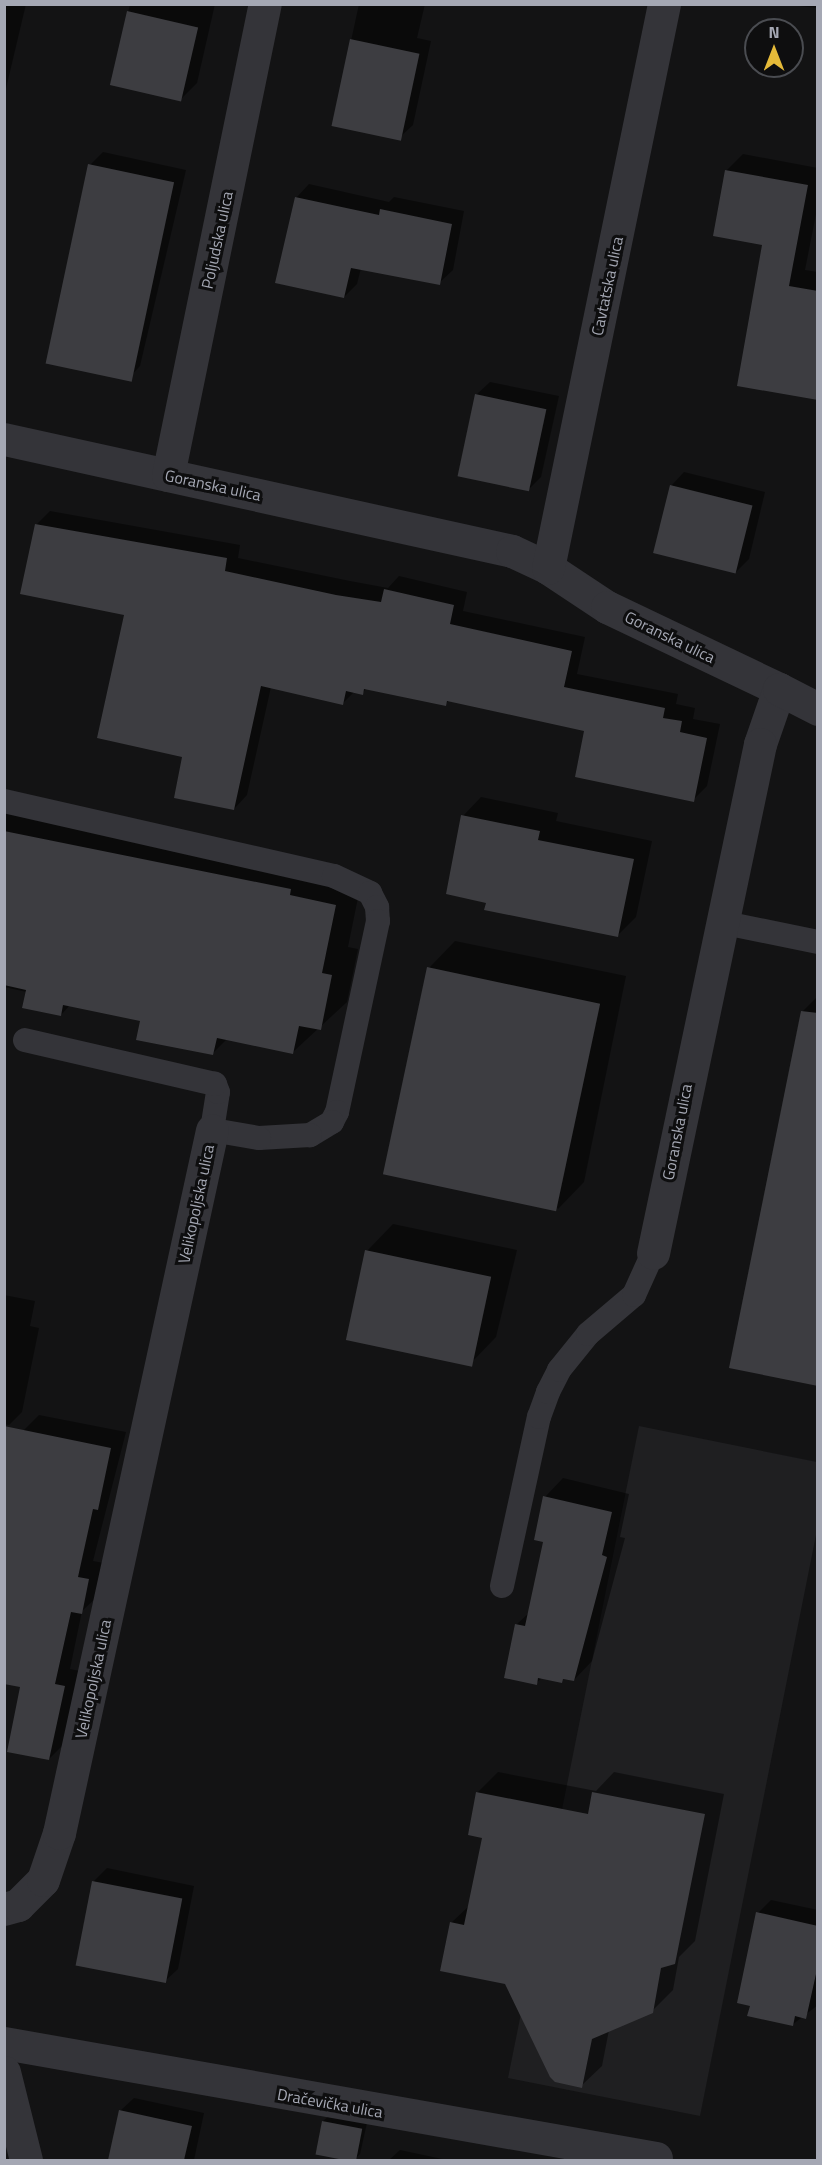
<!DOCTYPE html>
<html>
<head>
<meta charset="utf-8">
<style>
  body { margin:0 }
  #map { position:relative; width:822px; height:2165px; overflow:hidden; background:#131314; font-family:"Titillium Web",sans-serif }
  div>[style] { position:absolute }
  .built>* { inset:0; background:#1f1f21 }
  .shadow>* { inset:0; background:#0007 }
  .building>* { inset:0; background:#3d3d41; transform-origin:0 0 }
  .lane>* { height:24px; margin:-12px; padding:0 12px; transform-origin:12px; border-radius:12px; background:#343439 }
  .street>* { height:33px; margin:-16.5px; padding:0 16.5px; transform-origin:16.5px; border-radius:16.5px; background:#343439 }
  span { translate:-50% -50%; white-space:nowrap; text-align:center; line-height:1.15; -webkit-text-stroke:6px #0e0e0f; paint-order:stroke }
  .street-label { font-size:16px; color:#a5a8b4 }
  .frame { position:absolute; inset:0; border:6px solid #a5a8b4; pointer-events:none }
  .north { position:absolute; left:744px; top:18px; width:60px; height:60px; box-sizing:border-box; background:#0e0e0f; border:2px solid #4a4c51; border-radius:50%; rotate:0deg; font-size:16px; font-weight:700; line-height:24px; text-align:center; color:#a5a8b4 }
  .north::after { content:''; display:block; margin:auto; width:21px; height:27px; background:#e5ba39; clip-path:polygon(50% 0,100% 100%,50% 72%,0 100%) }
</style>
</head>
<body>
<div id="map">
  <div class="built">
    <i style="clip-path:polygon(639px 1426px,817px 1462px,817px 1530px,700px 2116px,508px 2078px)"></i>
  </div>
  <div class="shadow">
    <i style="clip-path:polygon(4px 4px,26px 4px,4px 97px)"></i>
    <i style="clip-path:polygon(130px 4px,215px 4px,197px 83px,181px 99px,112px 84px)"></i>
    <i style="clip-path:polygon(359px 4px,425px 4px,417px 38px,431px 41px,413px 125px,399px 138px,333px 124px)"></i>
    <i style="clip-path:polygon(779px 4px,818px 4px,818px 8px)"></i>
    <i style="clip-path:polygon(103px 152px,186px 170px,140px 366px,127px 380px,90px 165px)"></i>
    <i style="clip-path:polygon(743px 154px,818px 168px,818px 204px,805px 270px,818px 272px,818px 398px,764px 244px,714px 235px,727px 170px)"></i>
    <i style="clip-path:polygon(309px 184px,389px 202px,394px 197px,464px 211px,453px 270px,439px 283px,361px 268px,357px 284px,344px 297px,296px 198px)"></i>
    <i style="clip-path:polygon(490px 382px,559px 396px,541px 477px,528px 490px,476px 395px)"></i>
    <i style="clip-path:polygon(684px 472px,765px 492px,749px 559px,736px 572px,671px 486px)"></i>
    <i style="clip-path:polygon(50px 511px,240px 545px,238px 558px,350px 581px,388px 588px,399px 576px,467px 592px,463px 611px,585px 637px,577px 674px,678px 694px,676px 704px,695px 708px,693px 719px,720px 724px,707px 786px,693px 800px,586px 730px,450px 700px,445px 704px,367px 688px,362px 693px,355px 691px,343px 703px,271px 687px,247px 795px,234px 809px,184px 756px,126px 614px,36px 525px)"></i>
    <i style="clip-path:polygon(481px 797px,558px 813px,556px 821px,652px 841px,636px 917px,618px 935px,488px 902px,463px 816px)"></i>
    <i style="clip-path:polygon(4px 799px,362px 878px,348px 947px,358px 949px,347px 1002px,293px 1052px,228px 1038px,212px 1054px,142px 1020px,70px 1005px,61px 1015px,27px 992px,4px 987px)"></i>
    <i style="clip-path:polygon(455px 941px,626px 976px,584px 1182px,558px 1209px,429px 968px)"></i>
    <i style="clip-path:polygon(818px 996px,818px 1384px,731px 1367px,803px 1011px)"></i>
    <i style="clip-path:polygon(393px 1224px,517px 1250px,496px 1337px,470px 1364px,367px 1251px)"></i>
    <i style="clip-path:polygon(4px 1295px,35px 1301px,30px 1326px,39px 1328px,22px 1412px,9px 1425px,4px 1424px)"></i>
    <i style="clip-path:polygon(39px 1415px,126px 1432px,93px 1561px,104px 1563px,97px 1597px,82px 1611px,70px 1669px,80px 1671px,65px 1743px,49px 1759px,22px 1686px,23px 1431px)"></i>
    <i style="clip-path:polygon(563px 1478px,629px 1494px,620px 1537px,625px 1538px,592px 1661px,574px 1680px,542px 1678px,536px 1683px,506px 1676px,517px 1624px,530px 1612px,545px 1541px,545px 1497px)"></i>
    <i style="clip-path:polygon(498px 1772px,596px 1791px,614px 1772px,724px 1794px,695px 1941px,679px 1957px,673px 1990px,652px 2011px,609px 2030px,602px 2066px,581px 2086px,506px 1982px,451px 1923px,470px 1905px,483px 1836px,477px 1793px)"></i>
    <i style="clip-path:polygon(107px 1868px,194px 1886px,178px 1969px,164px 1982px,94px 1881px)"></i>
    <i style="clip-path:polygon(771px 1900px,818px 1910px,818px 2005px,792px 2025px,758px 1913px)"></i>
    <i style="clip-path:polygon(134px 2098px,204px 2113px,194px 2160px,110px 2160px,120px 2111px)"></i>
    <i style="clip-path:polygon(330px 2115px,367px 2123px,360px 2154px,354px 2160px,316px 2153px,323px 2121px)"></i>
    <i style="clip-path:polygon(400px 2150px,447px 2160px,389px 2160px)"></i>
  </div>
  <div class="building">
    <i style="left:127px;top:11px;width:73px;height:76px;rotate:13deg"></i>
    <i style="left:350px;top:39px;width:71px;height:89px;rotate:12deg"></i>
    <i style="left:88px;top:164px;width:88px;height:204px;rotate:12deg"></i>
    <i style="clip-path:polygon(725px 170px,808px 185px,789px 286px,818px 291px,818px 400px,737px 386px,762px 245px,713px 236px)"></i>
    <i style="clip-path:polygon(295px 197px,379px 215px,380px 209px,452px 224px,440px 285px,351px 268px,344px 298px,275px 283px)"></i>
    <i style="left:475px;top:394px;width:73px;height:84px;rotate:12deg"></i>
    <i style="left:670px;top:485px;width:85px;height:70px;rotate:14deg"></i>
    <i style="clip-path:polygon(35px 524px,227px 558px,225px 571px,336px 595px,381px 602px,384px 589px,454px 605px,450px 624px,572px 651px,564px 687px,665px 708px,663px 718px,682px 721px,680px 732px,707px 738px,694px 802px,575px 777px,584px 731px,447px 701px,446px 706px,364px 689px,363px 695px,346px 691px,343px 705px,261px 686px,234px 810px,174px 798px,182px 757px,97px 738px,124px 615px,20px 594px)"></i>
    <i style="clip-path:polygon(461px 815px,540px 831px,538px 840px,634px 859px,618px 937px,484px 910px,486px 903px,446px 894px)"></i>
    <i style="clip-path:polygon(4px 831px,291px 889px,290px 895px,336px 905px,322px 973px,332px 975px,321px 1030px,299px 1026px,293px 1054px,217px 1038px,213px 1055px,136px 1040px,140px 1021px,63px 1005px,61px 1016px,22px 1008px,26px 990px,4px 985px)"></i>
    <i style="left:427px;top:967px;width:177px;height:212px;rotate:12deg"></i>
    <i style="clip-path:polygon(801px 1011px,818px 1013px,818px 1386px,729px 1368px)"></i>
    <i style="left:365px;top:1250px;width:129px;height:92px;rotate:12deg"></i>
    <i style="clip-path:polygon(4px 1426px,111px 1448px,98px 1510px,93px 1509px,78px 1577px,89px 1579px,82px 1614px,71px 1612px,55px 1684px,65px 1686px,49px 1760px,7px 1752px,20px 1687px,4px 1684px)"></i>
    <i style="clip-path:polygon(543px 1496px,612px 1512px,602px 1555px,607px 1557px,574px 1681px,563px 1679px,562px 1683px,538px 1678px,537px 1685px,504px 1678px,515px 1624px,525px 1626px,543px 1542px,534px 1540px)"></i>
    <i style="clip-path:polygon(476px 1792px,588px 1814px,592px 1792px,705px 1814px,675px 1964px,661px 1968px,653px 2013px,592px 2039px,582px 2088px,555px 2082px,550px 2077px,505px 1984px,440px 1971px,450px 1922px,464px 1925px,482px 1838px,468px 1835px)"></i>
    <i style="left:92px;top:1881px;width:92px;height:86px;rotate:11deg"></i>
    <i style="clip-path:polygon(756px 1912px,818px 1926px,818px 1965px,806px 2019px,795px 2016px,793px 2026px,747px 2016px,750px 2006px,737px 2003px)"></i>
    <i style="clip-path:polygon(119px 2110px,192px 2126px,184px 2160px,108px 2160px)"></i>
    <i style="left:322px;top:2121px;width:41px;height:34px;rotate:11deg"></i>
  </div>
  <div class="lane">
    <i style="left:4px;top:801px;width:338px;rotate:12.8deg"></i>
    <i style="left:334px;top:876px;width:40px;rotate:25deg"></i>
    <i style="left:370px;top:893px;width:16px;rotate:63deg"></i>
    <i style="left:377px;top:907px;width:14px;rotate:86deg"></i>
    <i style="left:378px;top:921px;width:195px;rotate:102.1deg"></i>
    <i style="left:337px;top:1112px;width:11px;rotate:117deg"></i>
    <i style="left:332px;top:1122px;width:26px;rotate:149deg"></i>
    <i style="left:310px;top:1135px;width:51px;rotate:176.6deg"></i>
    <i style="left:259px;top:1138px;width:48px;rotate:-170.3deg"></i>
    <i style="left:212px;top:1130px;width:38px;rotate:-81deg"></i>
    <i style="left:218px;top:1092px;width:9px;rotate:-111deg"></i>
    <i style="left:215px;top:1084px;width:195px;rotate:-167deg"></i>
    <i style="left:720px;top:922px;width:100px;rotate:11.5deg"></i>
    <i style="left:502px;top:1586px;width:173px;rotate:-77.7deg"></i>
    <i style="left:539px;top:1417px;width:27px;rotate:-70deg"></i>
    <i style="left:548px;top:1392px;width:25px;rotate:-63deg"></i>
    <i style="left:559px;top:1370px;width:46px;rotate:-51.1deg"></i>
    <i style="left:588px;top:1334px;width:60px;rotate:-40.3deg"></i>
    <i style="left:634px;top:1295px;width:46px;rotate:-65.7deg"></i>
  </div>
  <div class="street">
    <i style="left:4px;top:439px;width:520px;rotate:12.43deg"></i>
    <i style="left:512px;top:551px;width:40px;rotate:25deg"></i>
    <i style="left:548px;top:568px;width:71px;rotate:33.5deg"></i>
    <i style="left:607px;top:607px;width:191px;rotate:25.5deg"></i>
    <i style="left:779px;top:689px;width:58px;rotate:109.1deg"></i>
    <i style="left:760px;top:744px;width:520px;rotate:101.87deg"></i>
    <i style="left:168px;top:475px;width:481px;rotate:-78.4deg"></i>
    <i style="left:548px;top:568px;width:576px;rotate:-78.38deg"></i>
    <i style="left:779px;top:689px;width:44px;rotate:27.1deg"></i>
    <i style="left:4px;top:1909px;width:15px;rotate:-16deg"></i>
    <i style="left:18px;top:1905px;width:35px;rotate:-45deg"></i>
    <i style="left:43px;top:1880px;width:50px;rotate:-71.2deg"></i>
    <i style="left:59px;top:1833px;width:719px;rotate:-77.72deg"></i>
    <i style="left:4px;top:2043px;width:662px;rotate:10deg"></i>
    <i style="left:4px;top:2072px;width:91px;rotate:76deg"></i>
  </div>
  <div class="street-label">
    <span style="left:217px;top:240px;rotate:-78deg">Poljudska ulica</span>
    <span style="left:607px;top:286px;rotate:-78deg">Cavtatska ulica</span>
    <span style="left:213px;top:485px;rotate:12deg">Goranska ulica</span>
    <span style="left:670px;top:637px;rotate:26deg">Goranska ulica</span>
    <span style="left:677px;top:1132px;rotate:-79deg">Goranska ulica</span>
    <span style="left:196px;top:1204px;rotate:-78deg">Velikopoljska ulica</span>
    <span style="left:93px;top:1679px;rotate:-78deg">Velikopoljska ulica</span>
    <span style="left:330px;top:2103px;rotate:10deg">Dračevička ulica</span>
  </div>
  <div class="frame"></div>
  <div class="north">N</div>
</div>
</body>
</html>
